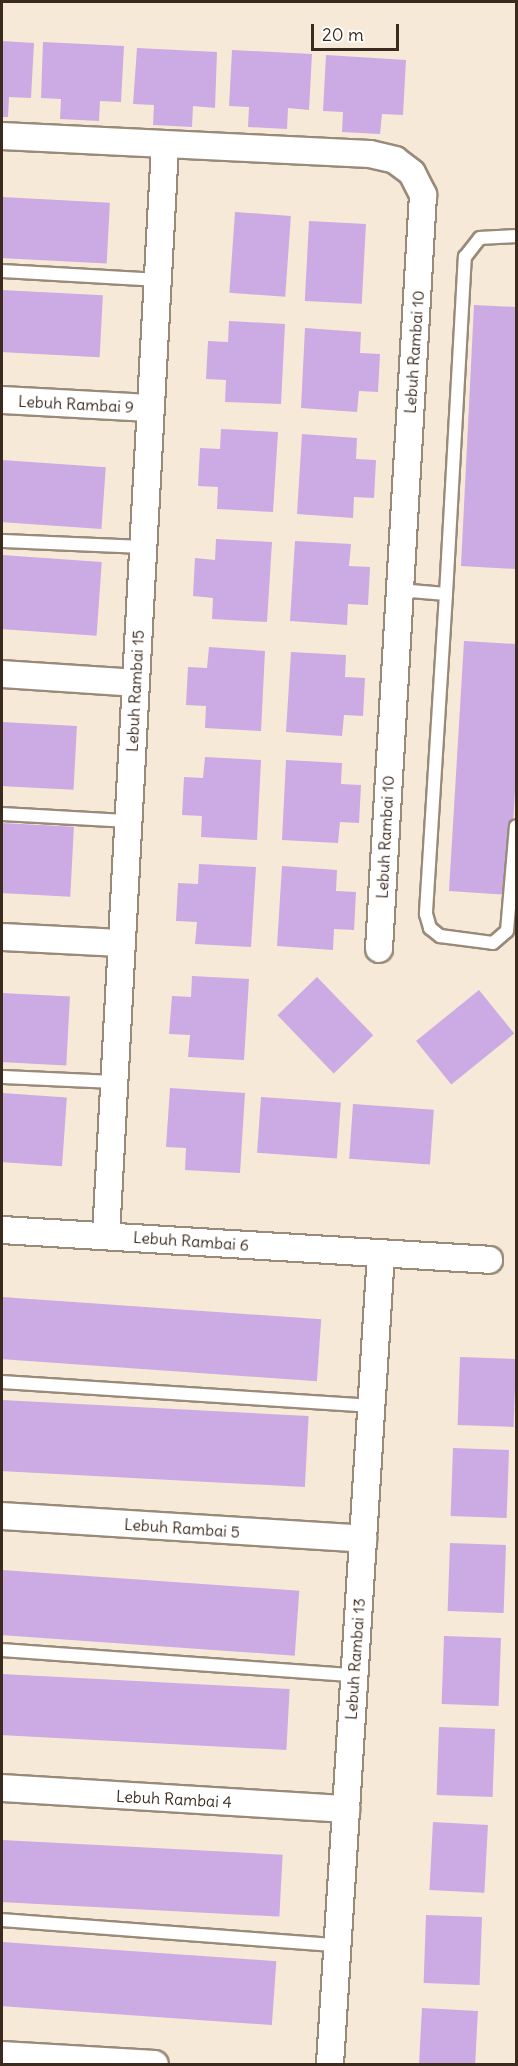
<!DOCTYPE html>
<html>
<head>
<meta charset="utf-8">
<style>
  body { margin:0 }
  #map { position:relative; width:518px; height:2066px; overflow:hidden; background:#f7e9d7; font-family:Delius,sans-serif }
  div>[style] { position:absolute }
  .building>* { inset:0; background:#ccaae4; transform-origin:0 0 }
  .roads { filter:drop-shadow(2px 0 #998a7a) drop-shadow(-2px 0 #998a7a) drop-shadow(0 2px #998a7a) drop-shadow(0 -2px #998a7a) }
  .service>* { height:12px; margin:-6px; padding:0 6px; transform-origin:6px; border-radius:6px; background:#fff }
  .minor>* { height:26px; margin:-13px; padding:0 13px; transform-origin:13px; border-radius:13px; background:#fff }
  span { translate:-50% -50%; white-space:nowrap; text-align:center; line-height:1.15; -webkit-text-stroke:5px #fff; paint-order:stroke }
  .street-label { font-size:16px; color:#3b2a1e }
  .frame { position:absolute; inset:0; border:3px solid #3b2a1e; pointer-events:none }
  .scale { position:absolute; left:311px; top:24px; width:88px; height:27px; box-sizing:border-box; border:3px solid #3b2a1e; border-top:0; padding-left:8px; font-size:18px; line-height:21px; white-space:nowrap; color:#3b2a1e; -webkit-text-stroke:4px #fff; paint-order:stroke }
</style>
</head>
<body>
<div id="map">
  <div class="building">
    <i style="clip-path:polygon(2px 41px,34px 43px,31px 98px,9px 97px,8px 117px,2px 117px)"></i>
    <i style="clip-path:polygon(43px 42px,124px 46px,121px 102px,100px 101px,99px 121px,60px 119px,61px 99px,41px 98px)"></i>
    <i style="clip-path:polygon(137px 48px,217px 52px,215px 108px,193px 106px,192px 127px,153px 125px,154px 105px,133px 104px)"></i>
    <i style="clip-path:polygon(232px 50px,312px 54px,309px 110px,288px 108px,287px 129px,248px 127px,249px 107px,229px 106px)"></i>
    <i style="clip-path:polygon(326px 55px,406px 60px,403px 115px,382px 114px,380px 134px,342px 132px,343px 112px,323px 111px)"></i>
    <i style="left:2px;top:197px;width:108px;height:61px;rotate:3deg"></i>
    <i style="left:235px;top:212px;width:56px;height:81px;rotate:4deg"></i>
    <i style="left:309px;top:221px;width:57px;height:80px;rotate:3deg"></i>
    <i style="left:2px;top:290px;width:101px;height:62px;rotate:3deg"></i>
    <i style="clip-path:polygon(474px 305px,516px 307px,516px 569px,461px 566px)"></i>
    <i style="clip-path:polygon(229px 321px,285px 324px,281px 404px,225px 402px,226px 380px,206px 379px,208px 341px,228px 342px)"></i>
    <i style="clip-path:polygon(305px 328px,361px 332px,360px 353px,380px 354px,378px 392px,359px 391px,357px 412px,301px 408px)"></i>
    <i style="clip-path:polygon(221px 429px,278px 432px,273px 512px,217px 509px,218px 487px,198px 486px,200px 448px,220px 449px)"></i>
    <i style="clip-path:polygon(302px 434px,357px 438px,356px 459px,376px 460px,374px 498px,354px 497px,353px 518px,297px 514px)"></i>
    <i style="left:2px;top:460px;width:104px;height:62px;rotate:4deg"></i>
    <i style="clip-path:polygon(216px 539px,272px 542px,267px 622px,212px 619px,213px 598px,193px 596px,195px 558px,215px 560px)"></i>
    <i style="clip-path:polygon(295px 541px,351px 544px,349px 566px,370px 567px,368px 605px,348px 604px,347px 625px,290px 621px)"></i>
    <i style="left:2px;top:555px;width:100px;height:74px;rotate:4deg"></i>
    <i style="clip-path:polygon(464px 641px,516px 644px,516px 772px,509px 895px,449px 891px)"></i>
    <i style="clip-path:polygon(209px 647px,265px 651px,261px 731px,205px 728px,206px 706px,186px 705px,188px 667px,207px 668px)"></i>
    <i style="clip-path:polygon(291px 652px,346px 655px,345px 677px,365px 678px,363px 716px,344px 715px,342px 736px,286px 732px)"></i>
    <i style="left:2px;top:722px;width:75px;height:64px;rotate:3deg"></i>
    <i style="clip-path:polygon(205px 757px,261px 760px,257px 840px,201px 837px,202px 816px,182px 815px,184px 777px,203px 778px)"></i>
    <i style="clip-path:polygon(286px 760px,342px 763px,341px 784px,361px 785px,359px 823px,340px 822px,338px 843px,282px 840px)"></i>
    <i style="left:2px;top:823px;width:72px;height:70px;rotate:3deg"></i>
    <i style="clip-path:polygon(199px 864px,256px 867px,251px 947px,195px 944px,197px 922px,176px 921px,178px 883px,198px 884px)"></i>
    <i style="clip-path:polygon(282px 866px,337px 870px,336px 891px,356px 892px,354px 930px,334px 929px,333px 950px,277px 946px)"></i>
    <i style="clip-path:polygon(192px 976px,249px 979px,244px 1060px,188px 1057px,190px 1035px,169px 1034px,172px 996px,191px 997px)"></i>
    <i style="left:317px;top:977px;width:81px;height:55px;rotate:46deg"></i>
    <i style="left:479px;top:990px;width:56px;height:81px;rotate:51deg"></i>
    <i style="left:2px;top:993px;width:68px;height:69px;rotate:3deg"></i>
    <i style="clip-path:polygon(170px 1088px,245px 1093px,240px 1173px,185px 1170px,186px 1148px,166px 1147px)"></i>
    <i style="left:2px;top:1093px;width:65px;height:69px;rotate:4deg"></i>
    <i style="left:261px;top:1097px;width:80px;height:56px;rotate:4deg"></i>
    <i style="left:353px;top:1104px;width:81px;height:55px;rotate:4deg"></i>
    <i style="left:2px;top:1297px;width:320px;height:62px;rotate:4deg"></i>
    <i style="left:460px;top:1357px;width:56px;height:68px;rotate:2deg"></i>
    <i style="left:2px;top:1400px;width:307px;height:71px;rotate:3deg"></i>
    <i style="left:453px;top:1448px;width:56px;height:68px;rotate:2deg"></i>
    <i style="left:450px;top:1543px;width:56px;height:68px;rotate:2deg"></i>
    <i style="left:2px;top:1570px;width:298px;height:65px;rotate:4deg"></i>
    <i style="left:444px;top:1636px;width:57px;height:68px;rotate:2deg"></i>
    <i style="left:2px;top:1674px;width:288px;height:61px;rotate:3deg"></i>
    <i style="left:439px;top:1727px;width:56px;height:68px;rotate:2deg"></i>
    <i style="left:433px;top:1822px;width:55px;height:68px;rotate:3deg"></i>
    <i style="left:2px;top:1840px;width:281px;height:62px;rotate:3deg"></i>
    <i style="left:426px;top:1915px;width:56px;height:68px;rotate:2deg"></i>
    <i style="left:2px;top:1942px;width:275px;height:64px;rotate:4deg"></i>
    <i style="left:422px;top:2008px;width:56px;height:56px;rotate:3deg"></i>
  </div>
  <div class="roads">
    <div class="service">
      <i style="left:2px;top:271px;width:156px;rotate:3.3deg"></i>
      <i style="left:2px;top:541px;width:141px;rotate:2.4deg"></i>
      <i style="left:399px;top:590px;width:47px;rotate:4.9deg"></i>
      <i style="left:446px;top:594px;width:321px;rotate:93.6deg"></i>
      <i style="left:426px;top:914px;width:15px;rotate:74deg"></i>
      <i style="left:430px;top:928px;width:13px;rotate:39deg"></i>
      <i style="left:440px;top:936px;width:53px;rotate:7.5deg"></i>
      <i style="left:493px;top:943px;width:18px;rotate:-41deg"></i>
      <i style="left:507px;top:931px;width:105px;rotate:-85.1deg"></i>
      <i style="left:446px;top:594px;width:338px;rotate:-86.8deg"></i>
      <i style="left:465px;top:257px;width:24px;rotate:-52deg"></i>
      <i style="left:480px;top:238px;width:36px;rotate:-3deg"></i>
      <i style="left:2px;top:814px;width:126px;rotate:3.2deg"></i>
      <i style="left:2px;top:1077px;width:112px;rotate:2.6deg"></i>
      <i style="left:2px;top:1382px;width:370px;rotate:3.7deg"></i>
      <i style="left:2px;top:1650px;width:353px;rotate:4.1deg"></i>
      <i style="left:2px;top:1920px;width:336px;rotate:4.3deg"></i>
    </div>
    <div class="minor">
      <i style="left:2px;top:136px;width:368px;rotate:2.8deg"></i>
      <i style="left:370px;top:154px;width:26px;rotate:13deg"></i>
      <i style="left:395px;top:160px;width:21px;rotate:37deg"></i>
      <i style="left:412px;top:173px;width:25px;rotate:63deg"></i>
      <i style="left:423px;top:195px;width:755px;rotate:93.34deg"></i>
      <i style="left:2px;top:400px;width:149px;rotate:3.1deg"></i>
      <i style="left:2px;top:674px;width:134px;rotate:3.8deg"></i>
      <i style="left:2px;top:937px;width:120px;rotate:2.9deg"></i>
      <i style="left:2px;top:1230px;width:488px;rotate:3.5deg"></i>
      <i style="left:106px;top:1236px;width:1093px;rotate:-86.9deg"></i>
      <i style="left:2px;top:1516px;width:362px;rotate:3.6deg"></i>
      <i style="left:2px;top:1788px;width:345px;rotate:3.5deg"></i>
      <i style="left:2px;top:2055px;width:153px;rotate:3.4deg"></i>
      <i style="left:330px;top:2064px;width:812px;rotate:-86.4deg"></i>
    </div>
  </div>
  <div class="street-label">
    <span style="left:414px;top:352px;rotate:-86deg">Lebuh Rambai 10</span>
    <span style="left:76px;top:404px;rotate:3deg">Lebuh Rambai 9</span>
    <span style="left:135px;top:691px;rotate:-87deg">Lebuh Rambai 15</span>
    <span style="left:385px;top:837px;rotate:-87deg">Lebuh Rambai 10</span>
    <span style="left:191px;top:1241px;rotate:4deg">Lebuh Rambai 6</span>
    <span style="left:182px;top:1528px;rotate:4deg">Lebuh Rambai 5</span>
    <span style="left:355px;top:1659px;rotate:-86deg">Lebuh Rambai 13</span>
    <span style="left:174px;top:1799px;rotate:3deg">Lebuh Rambai 4</span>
  </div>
  <div class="frame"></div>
  <div class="scale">20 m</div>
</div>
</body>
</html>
